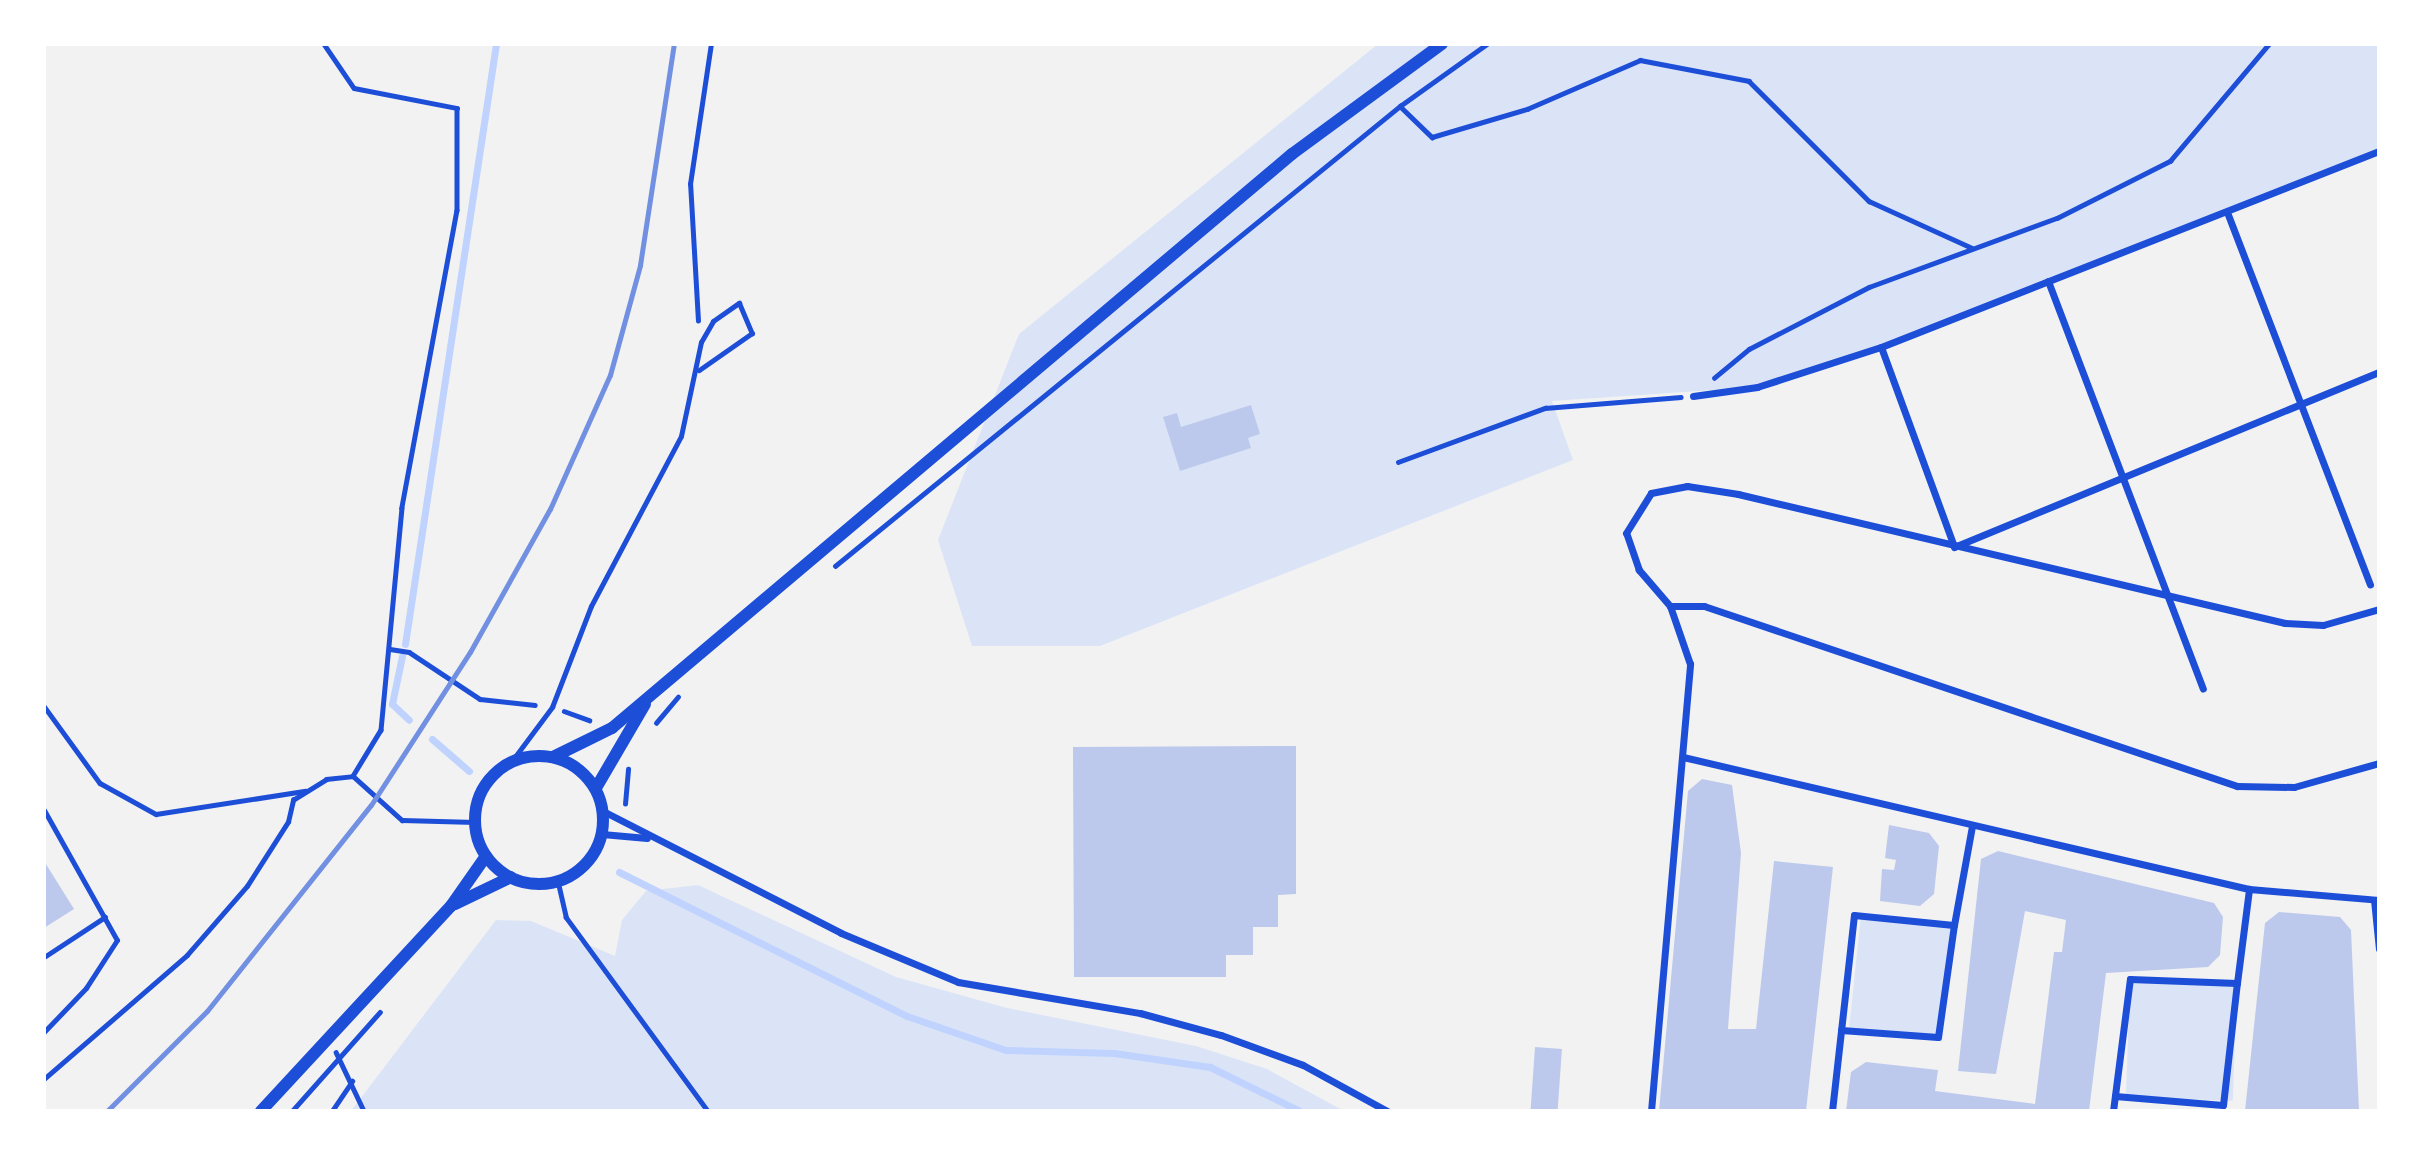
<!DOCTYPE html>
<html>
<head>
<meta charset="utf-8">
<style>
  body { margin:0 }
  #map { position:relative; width:2423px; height:1155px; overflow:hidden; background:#f2f2f2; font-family:Inter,sans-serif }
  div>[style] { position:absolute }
  .green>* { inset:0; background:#dbe4f7; transform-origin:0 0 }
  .stream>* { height:7px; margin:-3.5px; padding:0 3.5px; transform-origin:3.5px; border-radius:3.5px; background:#bfd3fe }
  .building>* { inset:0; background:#bdc9ec; transform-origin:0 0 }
  .path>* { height:4.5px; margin:-2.25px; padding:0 2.25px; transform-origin:2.25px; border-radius:2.25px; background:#1d4ed8 }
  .service>* { height:5px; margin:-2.5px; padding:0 2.5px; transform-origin:2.5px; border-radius:2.5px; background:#1d4ed8 }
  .minor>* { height:7px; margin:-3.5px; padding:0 3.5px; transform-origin:3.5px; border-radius:3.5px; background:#1d4ed8 }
  .tertiary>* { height:12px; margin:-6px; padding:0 6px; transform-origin:6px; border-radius:6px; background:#1d4ed8 }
  .tertiary>.ring { margin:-6px; padding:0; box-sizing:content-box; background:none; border:12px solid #1d4ed8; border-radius:50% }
  .rail>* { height:5px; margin:-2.5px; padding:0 2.5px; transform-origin:2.5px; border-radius:2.5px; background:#7290e2 }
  span { translate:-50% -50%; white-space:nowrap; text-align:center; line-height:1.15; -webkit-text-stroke:5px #fff; paint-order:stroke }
  .frame { position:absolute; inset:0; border:46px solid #fff; pointer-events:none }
</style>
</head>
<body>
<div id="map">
  <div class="green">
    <i style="clip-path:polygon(1378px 44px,2379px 44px,2379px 151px,1881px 347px,1758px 387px,1552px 401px,1573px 460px,1100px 646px,972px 646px,938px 540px,1019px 334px)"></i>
    <i style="clip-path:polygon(698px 885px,896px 977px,1007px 1008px,1196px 1046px,1267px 1069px,1344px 1111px,351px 1111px,496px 920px,531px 921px,615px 956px,622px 920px,646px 891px)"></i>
    <i style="left:1861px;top:915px;width:94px;height:117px;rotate:6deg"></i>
    <i style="left:2130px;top:979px;width:107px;height:118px;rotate:2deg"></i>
  </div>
  <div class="stream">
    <i style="left:405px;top:644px;width:607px;rotate:-81.38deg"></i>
    <i style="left:402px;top:656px;width:49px;rotate:101.8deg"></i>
    <i style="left:392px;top:704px;width:23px;rotate:43deg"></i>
    <i style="left:432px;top:739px;width:49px;rotate:40.9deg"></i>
    <i style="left:619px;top:872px;width:322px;rotate:26.6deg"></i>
    <i style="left:907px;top:1016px;width:105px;rotate:19deg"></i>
    <i style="left:1006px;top:1050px;width:108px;rotate:1.6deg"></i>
    <i style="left:1114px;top:1053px;width:97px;rotate:8.3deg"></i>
    <i style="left:1210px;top:1067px;width:100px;rotate:26.1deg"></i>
  </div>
  <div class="building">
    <i style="clip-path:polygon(1251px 405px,1260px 434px,1248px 438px,1251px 448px,1180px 471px,1163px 417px,1177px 413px,1181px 427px)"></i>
    <i style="clip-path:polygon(1296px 746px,1296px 894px,1278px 895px,1278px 927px,1253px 927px,1253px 955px,1226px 955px,1226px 977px,1074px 977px,1073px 747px)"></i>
    <i style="clip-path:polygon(1702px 779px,1732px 785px,1741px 853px,1728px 1029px,1756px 1029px,1774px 861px,1833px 867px,1806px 1111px,1659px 1111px,1688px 791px)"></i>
    <i style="clip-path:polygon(1889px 825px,1929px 833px,1939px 846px,1934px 894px,1920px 906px,1880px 901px,1882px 869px,1894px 870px,1896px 860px,1885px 858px)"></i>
    <i style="clip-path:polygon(1998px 851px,2214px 903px,2223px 917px,2220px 955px,2208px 967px,2106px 973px,2089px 1111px,1846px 1111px,1851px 1072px,1866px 1062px,1938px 1070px,1935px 1091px,2035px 1104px,2054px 952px,2062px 952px,2066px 920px,2025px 911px,1996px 1074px,1958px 1071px,1981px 859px)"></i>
    <i style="clip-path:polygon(44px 861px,74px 909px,44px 928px)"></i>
    <i style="clip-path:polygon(2279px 912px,2340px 917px,2351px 930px,2359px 1111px,2245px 1111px,2265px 923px)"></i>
    <i style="left:1535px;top:1047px;width:27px;height:64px;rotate:4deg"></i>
  </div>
  <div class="path">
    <i style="left:324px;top:44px;width:53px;rotate:55.7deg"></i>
    <i style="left:354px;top:88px;width:105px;rotate:11deg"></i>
    <i style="left:457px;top:108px;width:102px;rotate:90deg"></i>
    <i style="left:457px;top:210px;width:303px;rotate:100.5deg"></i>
    <i style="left:402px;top:508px;width:223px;rotate:95.4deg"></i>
    <i style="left:381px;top:730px;width:54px;rotate:121.3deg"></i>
    <i style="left:1400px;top:106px;width:45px;rotate:44.1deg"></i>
    <i style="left:1432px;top:137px;width:99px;rotate:-16.4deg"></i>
    <i style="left:1527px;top:109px;width:123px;rotate:-23.4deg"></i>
    <i style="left:1640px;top:60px;width:111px;rotate:10.9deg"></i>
    <i style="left:1749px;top:81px;width:170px;rotate:45deg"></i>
    <i style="left:1869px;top:201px;width:113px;rotate:24.5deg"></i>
    <i style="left:698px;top:321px;width:137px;rotate:-93.3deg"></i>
    <i style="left:690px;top:184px;width:142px;rotate:-81.5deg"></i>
    <i style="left:1714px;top:378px;width:45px;rotate:-39.6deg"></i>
    <i style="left:1749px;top:349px;width:135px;rotate:-27.3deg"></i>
    <i style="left:1869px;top:287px;width:200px;rotate:-20.2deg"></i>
    <i style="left:2057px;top:218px;width:127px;rotate:-26.8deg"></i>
    <i style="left:2170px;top:161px;width:153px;rotate:-49.8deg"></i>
    <i style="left:1398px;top:462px;width:157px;rotate:-20.2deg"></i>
    <i style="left:1545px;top:408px;width:136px;rotate:-4.6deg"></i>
    <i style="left:835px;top:566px;width:729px;rotate:-39.15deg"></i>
    <i style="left:1400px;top:106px;width:107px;rotate:-35.5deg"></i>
    <i style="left:390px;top:649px;width:19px;rotate:9deg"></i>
    <i style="left:409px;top:652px;width:85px;rotate:33.5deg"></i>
    <i style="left:480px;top:699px;width:55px;rotate:6.2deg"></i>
    <i style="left:44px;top:706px;width:95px;rotate:54deg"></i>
    <i style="left:100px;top:783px;width:64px;rotate:29deg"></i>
    <i style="left:156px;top:814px;width:151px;rotate:-8.8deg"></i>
    <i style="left:564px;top:711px;width:27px;rotate:20deg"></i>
    <i style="left:656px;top:723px;width:34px;rotate:-50deg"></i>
    <i style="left:353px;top:776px;width:66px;rotate:41.9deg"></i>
    <i style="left:402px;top:820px;width:73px;rotate:1.6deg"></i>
    <i style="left:625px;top:804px;width:35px;rotate:-85deg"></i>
    <i style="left:558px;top:881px;width:37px;rotate:77deg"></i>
    <i style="left:566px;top:917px;width:240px;rotate:53.8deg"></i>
    <i style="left:336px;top:1052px;width:65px;rotate:64.6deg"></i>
    <i style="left:44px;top:1079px;width:189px;rotate:-40.9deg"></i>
    <i style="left:187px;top:955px;width:91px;rotate:-49deg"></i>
    <i style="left:247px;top:886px;width:76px;rotate:-57.4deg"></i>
    <i style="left:288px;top:822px;width:23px;rotate:-77deg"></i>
    <i style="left:293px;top:800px;width:39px;rotate:-32deg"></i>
    <i style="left:326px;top:779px;width:27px;rotate:-6deg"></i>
    <i style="left:292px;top:1111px;width:132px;rotate:-48.4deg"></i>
    <i style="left:332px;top:1111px;width:36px;rotate:-56deg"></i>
  </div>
  <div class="service">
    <i style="left:511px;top:762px;width:69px;rotate:-53.3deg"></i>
    <i style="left:552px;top:707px;width:108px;rotate:-68.9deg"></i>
    <i style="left:591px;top:606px;width:192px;rotate:-62.1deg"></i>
    <i style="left:681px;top:436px;width:96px;rotate:-78deg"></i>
    <i style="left:701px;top:342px;width:24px;rotate:-60deg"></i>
    <i style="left:713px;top:321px;width:32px;rotate:-35deg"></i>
    <i style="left:739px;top:303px;width:33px;rotate:67deg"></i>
    <i style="left:752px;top:333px;width:65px;rotate:145.1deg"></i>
    <i style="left:44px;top:810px;width:149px;rotate:60.7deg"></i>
    <i style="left:117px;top:940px;width:57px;rotate:122.9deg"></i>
    <i style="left:86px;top:988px;width:61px;rotate:133.7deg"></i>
    <i style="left:44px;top:957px;width:73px;rotate:-33.3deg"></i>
  </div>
  <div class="minor">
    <i style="left:2227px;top:212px;width:399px;rotate:69deg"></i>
    <i style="left:2048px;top:281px;width:436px;rotate:69.2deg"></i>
    <i style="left:1881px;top:347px;width:213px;rotate:69.9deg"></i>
    <i style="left:1954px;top:547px;width:460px;rotate:-22.4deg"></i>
    <i style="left:1693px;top:396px;width:65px;rotate:-8deg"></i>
    <i style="left:1757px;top:387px;width:130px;rotate:-17.9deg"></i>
    <i style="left:1881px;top:347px;width:535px;rotate:-21.48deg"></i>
    <i style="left:1670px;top:606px;width:34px"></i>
    <i style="left:1704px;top:606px;width:563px;rotate:18.66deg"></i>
    <i style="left:2237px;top:786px;width:57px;rotate:1deg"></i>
    <i style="left:2294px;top:787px;width:88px;rotate:-15.8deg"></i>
    <i style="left:1683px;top:757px;width:581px;rotate:13.13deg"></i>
    <i style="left:2249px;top:889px;width:130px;rotate:4.8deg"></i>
    <i style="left:603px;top:811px;width:267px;rotate:27.1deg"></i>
    <i style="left:841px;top:933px;width:127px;rotate:22.7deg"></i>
    <i style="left:958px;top:982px;width:185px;rotate:9.7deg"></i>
    <i style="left:1140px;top:1013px;width:84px;rotate:15.2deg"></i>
    <i style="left:1221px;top:1035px;width:87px;rotate:20.1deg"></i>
    <i style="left:1303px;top:1065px;width:96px;rotate:28.7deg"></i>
    <i style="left:602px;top:834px;width:45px;rotate:5.1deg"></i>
    <i style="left:2374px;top:900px;width:49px;rotate:84.2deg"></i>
    <i style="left:1841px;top:1030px;width:97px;rotate:4.1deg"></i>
    <i style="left:1938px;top:1037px;width:113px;rotate:-81.9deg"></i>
    <i style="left:2115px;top:1096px;width:108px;rotate:4.8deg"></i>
    <i style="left:2223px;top:1105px;width:123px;rotate:-83.5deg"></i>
    <i style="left:1651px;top:1111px;width:449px;rotate:-85deg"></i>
    <i style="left:1690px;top:664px;width:61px;rotate:-109deg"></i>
    <i style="left:1670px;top:606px;width:48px;rotate:-130.7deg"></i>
    <i style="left:1639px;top:570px;width:39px;rotate:-109deg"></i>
    <i style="left:1626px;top:533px;width:47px;rotate:-58deg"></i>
    <i style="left:1651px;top:493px;width:37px;rotate:-11deg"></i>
    <i style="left:1687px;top:486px;width:52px;rotate:8.9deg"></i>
    <i style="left:1738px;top:494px;width:562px;rotate:13.27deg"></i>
    <i style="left:2285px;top:623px;width:38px;rotate:3deg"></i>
    <i style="left:2323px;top:625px;width:58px;rotate:-15.9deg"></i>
    <i style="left:1832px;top:1111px;width:197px;rotate:-83.6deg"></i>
    <i style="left:1854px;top:915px;width:100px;rotate:5.7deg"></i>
    <i style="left:1954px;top:925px;width:101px;rotate:-79.7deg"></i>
    <i style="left:2113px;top:1111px;width:133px;rotate:-82.7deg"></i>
    <i style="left:2130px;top:979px;width:107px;rotate:2.1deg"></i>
    <i style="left:2237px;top:983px;width:95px;rotate:-82.7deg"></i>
  </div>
  <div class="tertiary">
    <i class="ring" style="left:475px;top:756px;width:116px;height:116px"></i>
    <i style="left:553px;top:757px;width:66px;rotate:-26.2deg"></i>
    <i style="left:612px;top:728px;width:890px;rotate:-40.17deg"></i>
    <i style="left:1292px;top:154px;width:186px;rotate:-36.3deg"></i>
    <i style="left:596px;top:788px;width:97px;rotate:-59.7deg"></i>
    <i style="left:455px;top:904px;width:62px;rotate:-25.7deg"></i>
    <i style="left:261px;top:1111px;width:280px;rotate:-47.2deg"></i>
    <i style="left:451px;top:906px;width:61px;rotate:-55deg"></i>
  </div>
  <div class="rail">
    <i style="left:107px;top:1111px;width:141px;rotate:-45deg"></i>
    <i style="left:207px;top:1011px;width:263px;rotate:-51.5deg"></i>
    <i style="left:371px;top:805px;width:182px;rotate:-57.1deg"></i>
    <i style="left:470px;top:652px;width:164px;rotate:-60.8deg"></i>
    <i style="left:550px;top:509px;width:147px;rotate:-65.9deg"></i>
    <i style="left:610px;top:375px;width:114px;rotate:-74.7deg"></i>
    <i style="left:640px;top:265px;width:224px;rotate:-81.3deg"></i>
  </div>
  <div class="frame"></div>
</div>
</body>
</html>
